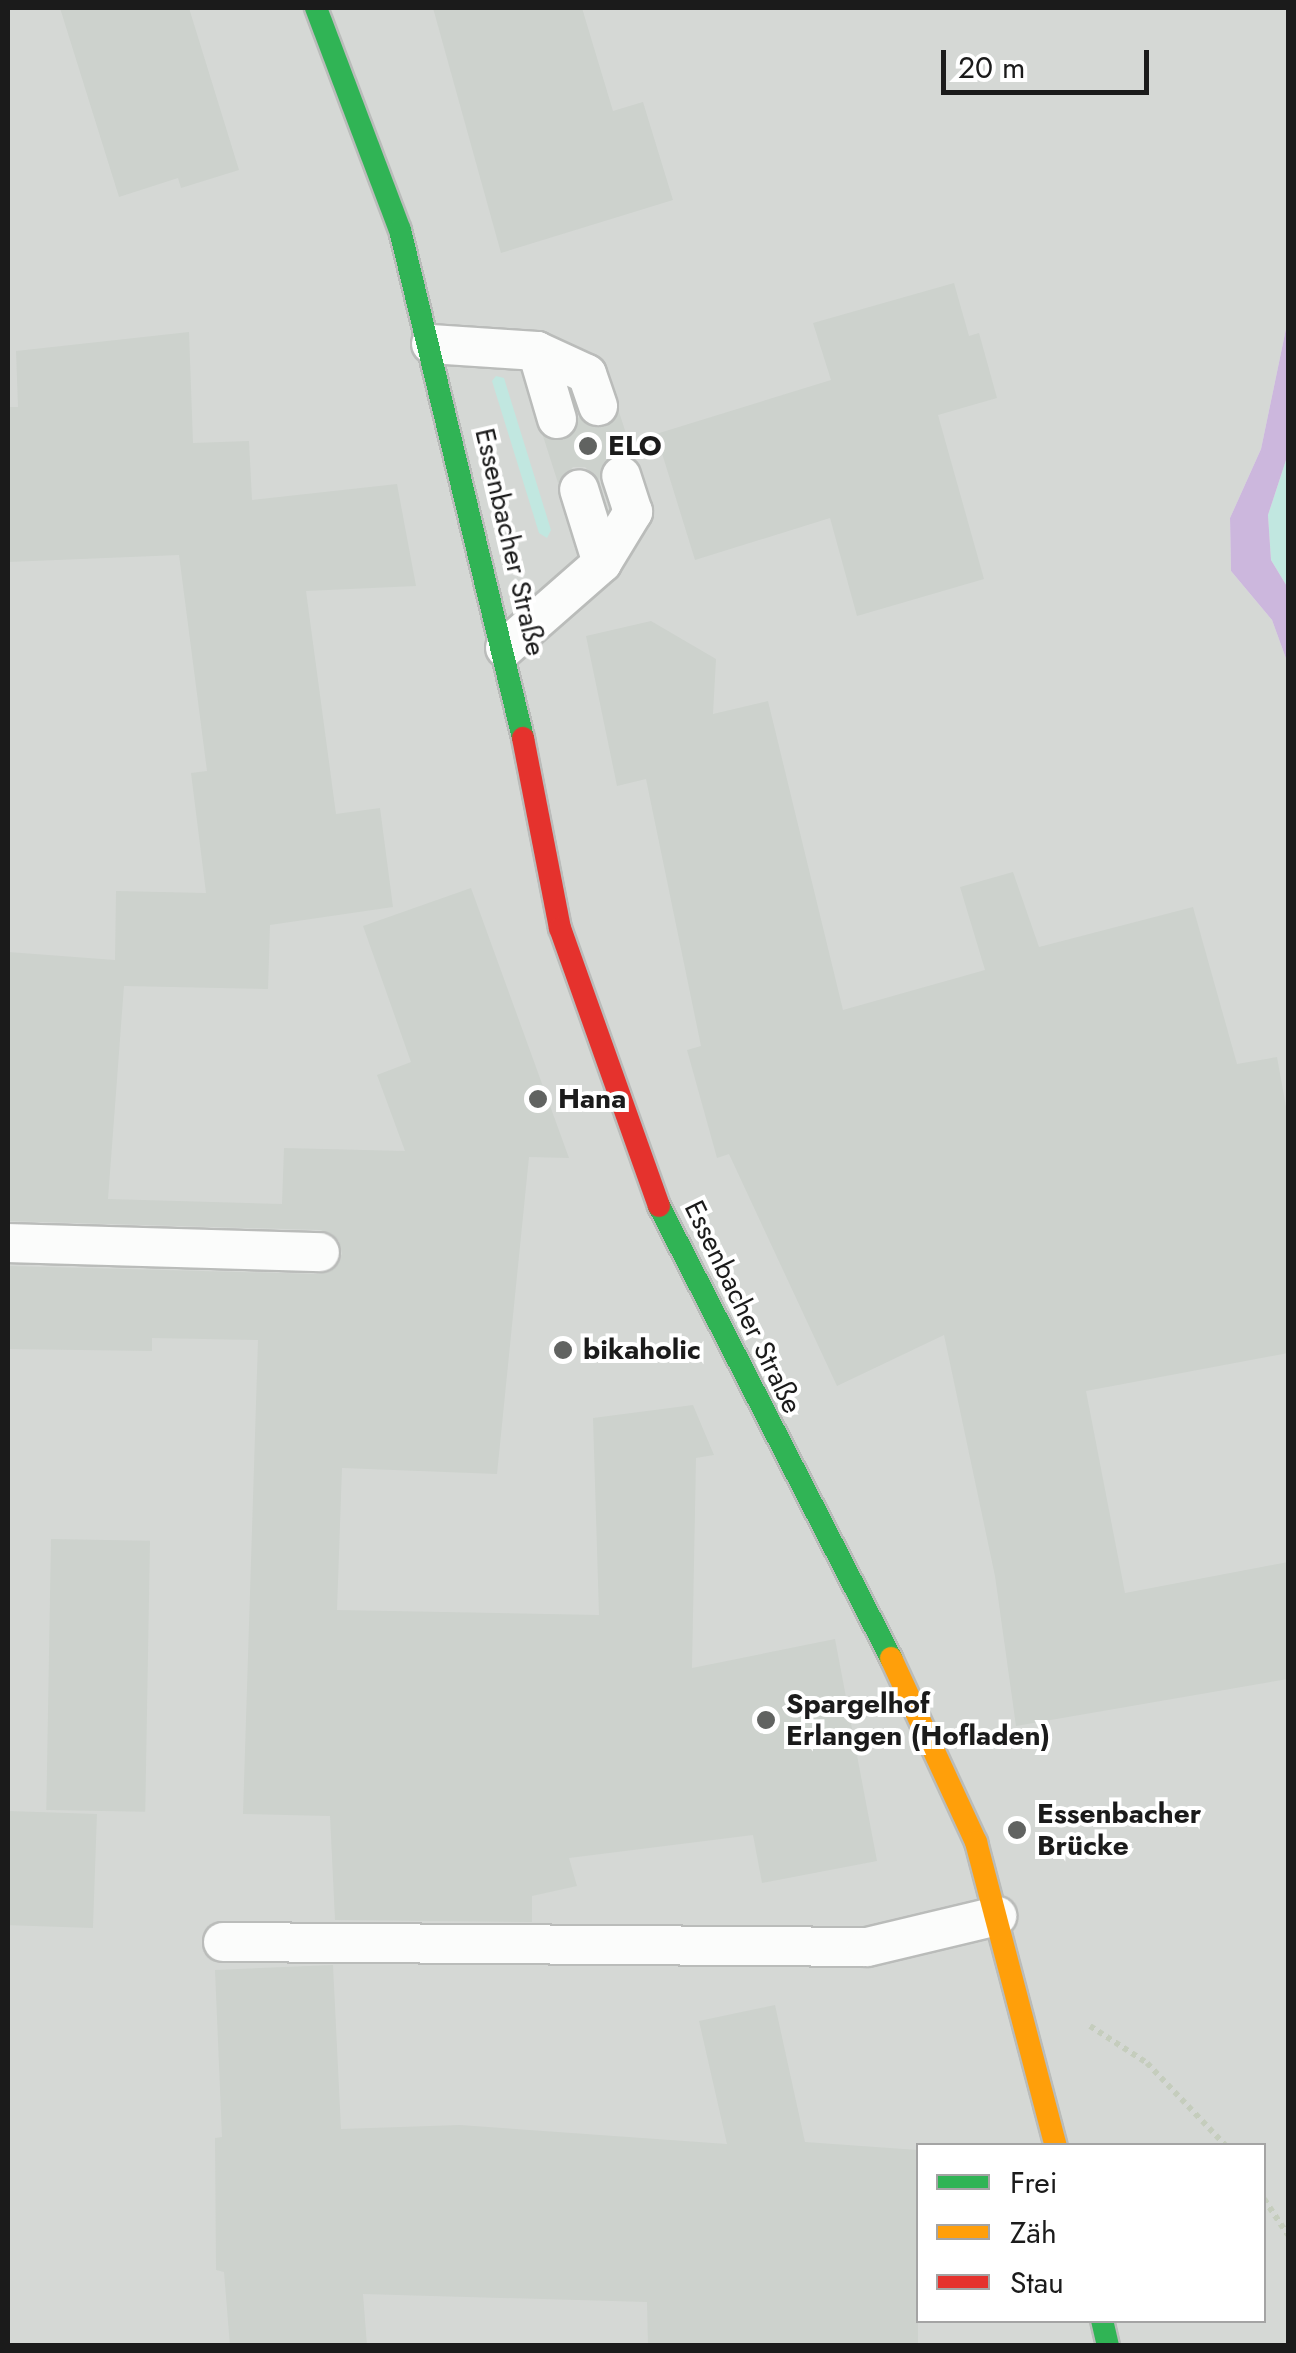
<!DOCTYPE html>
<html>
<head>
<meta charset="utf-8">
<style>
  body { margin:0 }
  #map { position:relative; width:1296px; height:2353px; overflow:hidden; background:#e3e9e3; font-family:Jost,sans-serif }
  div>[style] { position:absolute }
  .residential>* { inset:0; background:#d5d8d5 }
  .grass>* { inset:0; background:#c1e7e0 }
  .water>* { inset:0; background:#ccb7dd }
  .building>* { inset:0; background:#cdd2cd; transform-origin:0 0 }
  .path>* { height:6px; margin-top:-3px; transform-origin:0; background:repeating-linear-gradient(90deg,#c5cdbd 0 5px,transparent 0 10px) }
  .roads { filter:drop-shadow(2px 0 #babcba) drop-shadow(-2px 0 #babcba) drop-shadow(0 2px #babcba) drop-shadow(0 -2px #babcba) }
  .lane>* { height:38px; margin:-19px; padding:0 19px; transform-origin:19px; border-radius:19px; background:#fbfcfb }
  .fast>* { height:22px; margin:-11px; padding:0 11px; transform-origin:11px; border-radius:11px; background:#30b455 }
  .slow>* { height:22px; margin:-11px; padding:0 11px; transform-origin:11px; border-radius:11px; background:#ff9f0a }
  .jam>* { height:22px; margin:-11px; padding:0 11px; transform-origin:11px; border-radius:11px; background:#e5322d }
  .dots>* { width:28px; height:28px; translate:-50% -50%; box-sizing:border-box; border:5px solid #fff; border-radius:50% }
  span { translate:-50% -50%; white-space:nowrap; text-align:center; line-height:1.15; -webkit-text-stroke:8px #fff; paint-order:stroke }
  .poi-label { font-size:28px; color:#1b1b1b; font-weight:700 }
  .left { translate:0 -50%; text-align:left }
  .street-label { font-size:28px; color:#1b1b1b }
  .frame { position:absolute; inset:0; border:10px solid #1b1b1b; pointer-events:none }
  .legend { position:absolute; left:916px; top:2143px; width:350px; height:180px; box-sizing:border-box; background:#fff; border:2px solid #a4a4a4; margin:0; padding:12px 18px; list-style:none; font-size:30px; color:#1b1b1b }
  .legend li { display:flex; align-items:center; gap:20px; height:50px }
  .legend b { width:50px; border:2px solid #a4a4a4 }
  .scale { position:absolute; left:941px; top:50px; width:208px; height:45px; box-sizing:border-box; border:5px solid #1b1b1b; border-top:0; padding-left:12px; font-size:30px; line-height:35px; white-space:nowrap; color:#1b1b1b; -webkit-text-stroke:8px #fff; paint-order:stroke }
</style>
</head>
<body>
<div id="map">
  <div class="residential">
    <i style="clip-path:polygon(evenodd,8px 8px,1288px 8px,1288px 319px,1261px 449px,1230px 518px,1231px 571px,1272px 620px,1288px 664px,1288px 2345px,8px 2346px,8px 8px,918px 2146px,1264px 2146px,1264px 2320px,918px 2320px,918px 2146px)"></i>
  </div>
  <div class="grass">
    <i style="clip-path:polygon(496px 376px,504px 378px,551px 530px,547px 538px,539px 533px,492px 381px)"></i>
    <i style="clip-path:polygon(1288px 454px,1288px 588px,1271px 560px,1268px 515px)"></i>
  </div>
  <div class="water">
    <i style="clip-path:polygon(1288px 319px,1288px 454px,1268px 515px,1271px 560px,1288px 588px,1288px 664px,1272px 620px,1231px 571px,1230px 518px,1261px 449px)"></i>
  </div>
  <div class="building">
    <i style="clip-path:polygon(60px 8px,189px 8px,239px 170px,181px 188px,178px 178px,119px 197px)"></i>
    <i style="clip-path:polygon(433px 8px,582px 8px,613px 111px,643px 102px,673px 200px,501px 253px)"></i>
    <i style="clip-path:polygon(954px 283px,969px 336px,979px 333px,997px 398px,938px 415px,984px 579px,857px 616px,830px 518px,695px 560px,656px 434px,831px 380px,813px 323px)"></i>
    <i style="clip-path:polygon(189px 332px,193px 443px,249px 441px,252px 500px,397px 484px,416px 586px,306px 591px,336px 814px,380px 808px,393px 907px,270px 925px,268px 989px,124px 986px,108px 1199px,282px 1204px,284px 1148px,405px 1151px,377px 1075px,411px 1062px,363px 926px,471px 888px,569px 1158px,529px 1157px,497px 1474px,342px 1468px,337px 1610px,599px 1615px,593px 1418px,693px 1405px,714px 1455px,696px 1458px,692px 1668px,835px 1639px,877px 1861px,762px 1883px,753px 1835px,569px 1858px,577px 1886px,532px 1896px,532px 1922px,335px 1920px,330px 1816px,243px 1814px,258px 1340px,152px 1338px,152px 1351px,8px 1349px,8px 1266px,319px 1274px,331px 1271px,342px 1254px,339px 1241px,321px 1230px,8px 1221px,8px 952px,115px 960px,116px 891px,206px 893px,191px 773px,207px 771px,179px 555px,8px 562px,8px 407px,18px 407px,16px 351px)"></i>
    <i style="clip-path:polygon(619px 412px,634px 458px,613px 455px,604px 462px,599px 480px,585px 467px,573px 467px,558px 483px,543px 436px,564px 440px,579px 417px,604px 427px)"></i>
    <i style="clip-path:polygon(651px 621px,716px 659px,713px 714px,768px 701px,843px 1010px,985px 970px,960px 887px,1013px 872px,1039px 947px,1193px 907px,1237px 1064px,1277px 1057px,1288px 1118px,1288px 1353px,1086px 1391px,1125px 1593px,1288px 1562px,1288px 1679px,1016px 1726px,995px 1576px,944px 1335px,837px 1386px,729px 1154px,717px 1158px,687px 1050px,701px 1046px,646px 779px,617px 786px,586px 636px)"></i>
    <i style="left:51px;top:1539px;width:99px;height:271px;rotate:1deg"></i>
    <i style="left:8px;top:1811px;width:89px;height:114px;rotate:2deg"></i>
    <i style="clip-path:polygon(333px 1965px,341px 2129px,460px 2125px,727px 2144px,699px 2021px,775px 2005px,805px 2142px,918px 2150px,918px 2344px,648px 2346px,647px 2302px,363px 2294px,367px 2346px,230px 2346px,224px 2272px,216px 2270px,215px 2138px,222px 2137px,215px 1970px)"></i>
  </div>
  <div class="path">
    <i style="left:1090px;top:2026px;width:68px;rotate:33deg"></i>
    <i style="left:1147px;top:2063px;width:115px;rotate:46.4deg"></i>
    <i style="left:1264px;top:2199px;width:43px;rotate:56.3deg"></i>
  </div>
  <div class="roads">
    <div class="lane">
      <i style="left:431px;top:344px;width:106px;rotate:3.8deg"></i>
      <i style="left:537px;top:351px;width:71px;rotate:73.6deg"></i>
      <i style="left:537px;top:351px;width:55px;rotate:24.7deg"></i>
      <i style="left:587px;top:374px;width:34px;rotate:71deg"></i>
      <i style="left:602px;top:563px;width:60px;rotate:-58.7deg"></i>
      <i style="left:633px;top:512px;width:38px;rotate:-108deg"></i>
      <i style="left:505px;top:648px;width:129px;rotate:-41.2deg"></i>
      <i style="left:602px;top:563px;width:77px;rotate:-107.3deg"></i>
      <i style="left:8px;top:1243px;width:312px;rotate:1.7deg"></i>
      <i style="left:223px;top:1942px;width:644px;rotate:0.44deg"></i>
      <i style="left:867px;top:1947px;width:134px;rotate:-13.4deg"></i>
    </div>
    <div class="fast">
      <i style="left:316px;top:8px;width:237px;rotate:69.3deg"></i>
      <i style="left:400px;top:230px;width:523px;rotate:76.39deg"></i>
      <i style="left:659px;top:1206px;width:508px;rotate:62.83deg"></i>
      <i style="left:1102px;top:2320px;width:27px;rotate:77deg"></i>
    </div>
    <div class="slow">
      <i style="left:891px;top:1658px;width:203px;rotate:65.2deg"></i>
      <i style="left:976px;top:1842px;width:314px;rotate:75.3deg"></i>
    </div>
    <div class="jam">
      <i style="left:523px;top:738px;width:194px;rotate:79deg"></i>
      <i style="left:560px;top:928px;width:295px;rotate:70.4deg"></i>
    </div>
  </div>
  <div class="dots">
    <i style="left:588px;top:446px;background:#616361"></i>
    <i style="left:538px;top:1099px;background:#616361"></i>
    <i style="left:563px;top:1350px;background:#616361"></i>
    <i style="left:766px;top:1720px;background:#616361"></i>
    <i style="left:1017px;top:1830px;background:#616361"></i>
  </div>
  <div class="poi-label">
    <span class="left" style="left:608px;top:446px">ELO</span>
    <span class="left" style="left:558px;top:1099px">Hana</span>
    <span class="left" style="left:583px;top:1350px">bikaholic</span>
    <span class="left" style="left:786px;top:1720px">Spargelhof<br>Erlangen (Hofladen)</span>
    <span class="left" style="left:1037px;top:1830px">Essenbacher<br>Brücke</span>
  </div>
  <div class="street-label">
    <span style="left:510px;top:542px;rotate:77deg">Essenbacher Straße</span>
    <span style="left:743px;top:1307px;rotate:64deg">Essenbacher Straße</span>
  </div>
  <div class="frame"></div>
  <ul class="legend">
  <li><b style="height:12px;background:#30b455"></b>Frei</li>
  <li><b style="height:12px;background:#ff9f0a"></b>Zäh</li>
  <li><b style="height:12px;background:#e5322d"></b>Stau</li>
  </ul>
  <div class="scale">20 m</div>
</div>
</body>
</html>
